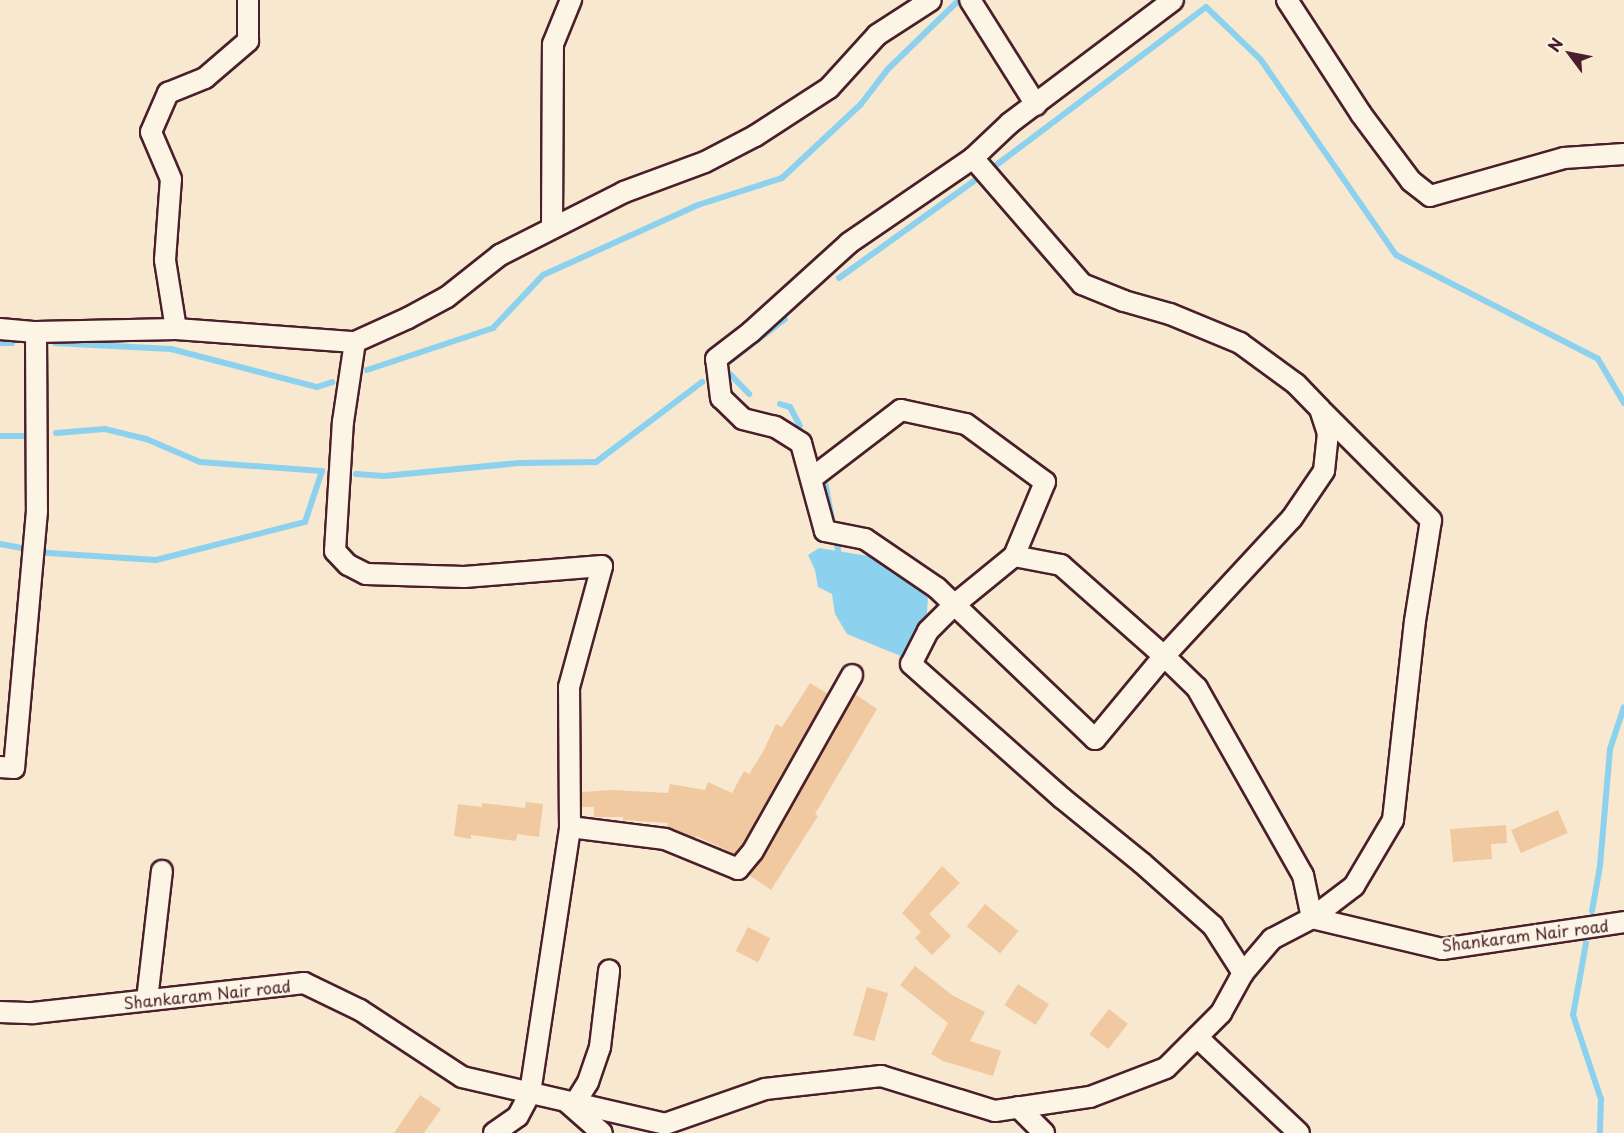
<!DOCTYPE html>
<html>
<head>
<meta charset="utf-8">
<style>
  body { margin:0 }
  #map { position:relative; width:1624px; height:1133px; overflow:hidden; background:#f8e8d0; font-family:"Playpen Sans",sans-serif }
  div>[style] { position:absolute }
  .water>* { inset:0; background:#8cd2ee }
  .stream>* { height:6px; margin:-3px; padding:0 3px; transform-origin:3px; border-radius:3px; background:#8cd2ee }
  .building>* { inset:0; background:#f0c9a0; transform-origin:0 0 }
  .roads { filter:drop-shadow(2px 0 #4a1f2b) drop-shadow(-2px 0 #4a1f2b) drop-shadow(0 2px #4a1f2b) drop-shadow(0 -2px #4a1f2b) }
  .street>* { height:20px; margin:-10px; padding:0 10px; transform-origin:10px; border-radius:10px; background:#fcf5e5 }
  span { translate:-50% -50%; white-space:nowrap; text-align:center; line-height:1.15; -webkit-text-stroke:4.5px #fcf5e5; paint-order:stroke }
  .street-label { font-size:16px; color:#4a1f2b }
  .north { position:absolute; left:1540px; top:24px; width:60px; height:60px; -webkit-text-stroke:4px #fcf5e5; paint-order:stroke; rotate:302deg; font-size:16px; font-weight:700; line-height:24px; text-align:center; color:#4a1f2b }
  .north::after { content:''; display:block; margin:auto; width:21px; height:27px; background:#4a1f2b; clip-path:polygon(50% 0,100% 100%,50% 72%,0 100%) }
</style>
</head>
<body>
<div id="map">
  <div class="water">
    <i style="clip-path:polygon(819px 548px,880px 558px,906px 572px,928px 598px,926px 624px,903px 657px,847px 634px,835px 614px,832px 594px,818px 587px,815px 570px,808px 555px)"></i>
  </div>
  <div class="stream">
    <i style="left:839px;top:278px;width:197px;rotate:-35.7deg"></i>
    <i style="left:999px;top:163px;width:259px;rotate:-37deg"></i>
    <i style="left:1206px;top:7px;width:76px;rotate:43.9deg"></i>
    <i style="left:1261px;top:60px;width:237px;rotate:55.3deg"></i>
    <i style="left:1396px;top:255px;width:227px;rotate:27.2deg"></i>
    <i style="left:1598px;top:359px;width:51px;rotate:59.4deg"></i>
    <i style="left:0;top:343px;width:12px"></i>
    <i style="left:55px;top:343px;width:116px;rotate:3deg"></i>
    <i style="left:171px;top:349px;width:151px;rotate:14.6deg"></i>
    <i style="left:317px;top:387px;width:16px;rotate:-18deg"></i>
    <i style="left:730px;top:361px;width:69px;rotate:-37.4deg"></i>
    <i style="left:367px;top:370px;width:133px;rotate:-18.4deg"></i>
    <i style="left:493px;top:328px;width:73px;rotate:-46.7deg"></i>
    <i style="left:543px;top:275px;width:170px;rotate:-24.3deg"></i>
    <i style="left:698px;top:205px;width:88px;rotate:-17.8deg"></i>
    <i style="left:782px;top:178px;width:108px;rotate:-43.1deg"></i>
    <i style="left:861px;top:104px;width:44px;rotate:-52.4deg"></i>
    <i style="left:888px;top:69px;width:99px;rotate:-44.2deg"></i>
    <i style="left:727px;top:371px;width:32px;rotate:46deg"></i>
    <i style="left:780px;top:404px;width:10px;rotate:17deg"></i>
    <i style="left:790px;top:407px;width:21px;rotate:62deg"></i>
    <i style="left:0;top:436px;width:23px"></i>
    <i style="left:823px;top:472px;width:90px;rotate:79.1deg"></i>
    <i style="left:356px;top:474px;width:28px;rotate:4deg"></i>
    <i style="left:384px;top:476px;width:137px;rotate:-5.5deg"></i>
    <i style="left:520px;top:463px;width:76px;rotate:-0.8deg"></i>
    <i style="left:596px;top:462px;width:133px;rotate:-37deg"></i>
    <i style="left:0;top:544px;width:49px;rotate:10.6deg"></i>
    <i style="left:48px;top:553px;width:108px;rotate:3.7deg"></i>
    <i style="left:156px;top:560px;width:154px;rotate:-14.3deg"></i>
    <i style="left:305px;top:522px;width:54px;rotate:-71.6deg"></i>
    <i style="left:322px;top:471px;width:122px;rotate:-175.8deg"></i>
    <i style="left:200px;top:462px;width:59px;rotate:-156.9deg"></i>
    <i style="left:146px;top:439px;width:42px;rotate:-166.3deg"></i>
    <i style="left:105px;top:429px;width:49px;rotate:175.3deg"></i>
    <i style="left:1592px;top:911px;width:46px;rotate:-79.9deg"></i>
    <i style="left:1600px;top:866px;width:117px;rotate:-85.1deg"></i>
    <i style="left:1610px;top:749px;width:44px;rotate:-71.6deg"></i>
    <i style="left:1586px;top:943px;width:73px;rotate:100.2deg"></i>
    <i style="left:1573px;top:1015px;width:89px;rotate:71.6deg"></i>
    <i style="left:1601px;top:1099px;width:34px;rotate:92deg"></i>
  </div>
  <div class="building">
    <i style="clip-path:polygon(810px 683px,828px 694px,743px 844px,735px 854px,696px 836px,695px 839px,667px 827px,668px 823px,623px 820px,623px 817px,594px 817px,594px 807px,582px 807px,582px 792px,613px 790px,668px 793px,670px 784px,705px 790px,708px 782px,732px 793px,744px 771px,749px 774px,763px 752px,776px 724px,782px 727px)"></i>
    <i style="clip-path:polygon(855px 694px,877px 709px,815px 814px,818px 816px,771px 890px,749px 875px,763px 857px)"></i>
    <i style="clip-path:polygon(526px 802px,543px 804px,539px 837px,517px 834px,516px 841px,471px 835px,471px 839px,454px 836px,458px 804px,482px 807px,482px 803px,525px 808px)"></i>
    <i style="left:1558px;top:810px;width:25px;height:51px;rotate:67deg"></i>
    <i style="clip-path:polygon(1506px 825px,1507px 843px,1491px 844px,1492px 859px,1453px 862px,1450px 829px)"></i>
    <i style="clip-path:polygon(942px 866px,960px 883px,929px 914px,951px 936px,932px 955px,915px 938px,921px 932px,902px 913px)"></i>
    <i style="left:985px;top:904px;width:43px;height:29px;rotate:39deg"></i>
    <i style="left:748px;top:927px;width:25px;height:27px;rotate:27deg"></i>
    <i style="clip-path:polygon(915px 966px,952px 995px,985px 1012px,970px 1041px,1001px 1051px,993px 1076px,943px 1061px,931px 1054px,948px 1023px,900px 985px)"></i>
    <i style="left:1018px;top:984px;width:37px;height:25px;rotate:33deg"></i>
    <i style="left:867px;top:987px;width:22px;height:50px;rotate:16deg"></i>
    <i style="left:1109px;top:1009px;width:24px;height:32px;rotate:38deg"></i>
    <i style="clip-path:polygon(420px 1095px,441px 1109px,424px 1133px,394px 1133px)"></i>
  </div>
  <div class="roads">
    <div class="street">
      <i style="left:970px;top:0;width:124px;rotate:57.8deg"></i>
      <i style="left:1287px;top:0;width:136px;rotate:57deg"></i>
      <i style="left:1361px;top:114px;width:84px;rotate:53.3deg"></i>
      <i style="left:1411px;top:181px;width:24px;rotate:38deg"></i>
      <i style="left:1430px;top:196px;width:139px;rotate:-15.8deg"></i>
      <i style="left:1564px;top:158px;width:60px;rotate:-3.8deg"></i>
      <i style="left:973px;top:158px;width:167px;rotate:49.1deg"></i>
      <i style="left:1082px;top:284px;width:45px;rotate:22deg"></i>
      <i style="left:1124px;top:301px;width:48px;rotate:15.8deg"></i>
      <i style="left:1170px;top:314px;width:76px;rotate:22.5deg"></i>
      <i style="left:1240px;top:343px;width:69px;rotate:36.2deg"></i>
      <i style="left:1296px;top:384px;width:35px;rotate:46deg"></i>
      <i style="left:1320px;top:409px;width:25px;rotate:72deg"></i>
      <i style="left:1328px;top:433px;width:38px;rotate:96deg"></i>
      <i style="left:1324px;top:471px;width:57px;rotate:124.2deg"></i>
      <i style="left:1292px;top:518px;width:188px;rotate:132.8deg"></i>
      <i style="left:1164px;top:656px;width:108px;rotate:129.7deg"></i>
      <i style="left:1095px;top:739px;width:219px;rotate:-136.3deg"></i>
      <i style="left:937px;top:588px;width:87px;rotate:-145.8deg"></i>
      <i style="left:865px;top:539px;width:41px;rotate:-168.7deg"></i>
      <i style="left:825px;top:531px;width:91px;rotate:-105.3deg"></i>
      <i style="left:801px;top:443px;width:31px;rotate:-148deg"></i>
      <i style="left:775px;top:427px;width:33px;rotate:-166deg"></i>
      <i style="left:743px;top:419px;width:30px;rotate:-136deg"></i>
      <i style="left:721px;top:398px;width:39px;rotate:-97deg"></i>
      <i style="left:716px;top:359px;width:44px;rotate:-37.6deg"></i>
      <i style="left:751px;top:332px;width:132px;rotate:-42.2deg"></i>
      <i style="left:849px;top:243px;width:150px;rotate:-34.4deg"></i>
      <i style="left:973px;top:158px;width:51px;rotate:-43.4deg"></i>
      <i style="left:1010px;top:123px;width:204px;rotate:-37deg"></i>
      <i style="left:552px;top:228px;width:184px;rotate:-89.7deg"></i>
      <i style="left:553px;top:44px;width:48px;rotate:-67.8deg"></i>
      <i style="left:0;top:329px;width:36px;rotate:5deg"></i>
      <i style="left:36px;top:332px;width:179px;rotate:89.7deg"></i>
      <i style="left:37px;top:511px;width:258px;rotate:95.1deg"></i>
      <i style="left:14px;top:768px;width:14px;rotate:-176deg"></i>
      <i style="left:176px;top:329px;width:70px;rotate:-99.1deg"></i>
      <i style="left:165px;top:260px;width:81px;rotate:-85.8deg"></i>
      <i style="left:171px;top:179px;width:51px;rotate:-113.1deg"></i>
      <i style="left:151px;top:132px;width:43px;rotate:-66.4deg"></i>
      <i style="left:168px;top:93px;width:40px;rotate:-22deg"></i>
      <i style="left:205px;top:78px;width:57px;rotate:-40.7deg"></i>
      <i style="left:248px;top:41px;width:41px;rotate:-90deg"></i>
      <i style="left:36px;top:332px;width:140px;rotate:-1.2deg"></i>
      <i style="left:176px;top:329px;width:179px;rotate:4.2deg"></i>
      <i style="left:812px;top:478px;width:112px;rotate:-37.4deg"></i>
      <i style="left:901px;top:410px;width:66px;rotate:12.2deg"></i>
      <i style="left:966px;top:424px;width:98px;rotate:36.3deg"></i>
      <i style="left:1045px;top:482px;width:80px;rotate:112.7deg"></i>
      <i style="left:1014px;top:556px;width:48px;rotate:10.8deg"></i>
      <i style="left:1061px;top:565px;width:137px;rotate:41.5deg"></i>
      <i style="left:1164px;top:656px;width:46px;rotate:44.1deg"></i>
      <i style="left:1197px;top:688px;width:215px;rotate:60.5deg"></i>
      <i style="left:1303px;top:875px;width:44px;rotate:78.2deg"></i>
      <i style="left:1312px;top:918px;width:53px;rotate:-37.3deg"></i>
      <i style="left:1354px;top:886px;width:77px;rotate:-59.4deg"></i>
      <i style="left:1393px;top:820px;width:200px;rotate:-83.7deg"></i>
      <i style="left:1415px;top:621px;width:102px;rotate:-81deg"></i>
      <i style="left:1431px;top:520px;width:153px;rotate:-135deg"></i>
      <i style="left:1014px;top:556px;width:77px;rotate:140.8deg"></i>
      <i style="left:954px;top:605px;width:37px;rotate:135deg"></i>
      <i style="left:928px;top:631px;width:37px;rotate:117deg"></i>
      <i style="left:911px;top:664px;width:202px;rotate:41.6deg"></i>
      <i style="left:1062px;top:798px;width:103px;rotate:39.1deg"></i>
      <i style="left:1142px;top:863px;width:95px;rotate:41.6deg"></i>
      <i style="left:1213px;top:926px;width:56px;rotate:57.4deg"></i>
      <i style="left:570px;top:827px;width:96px;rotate:7.2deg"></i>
      <i style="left:665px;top:839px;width:79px;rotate:22.3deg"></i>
      <i style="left:738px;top:869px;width:23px;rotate:-50deg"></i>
      <i style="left:753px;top:851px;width:202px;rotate:-60.6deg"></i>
      <i style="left:147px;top:1000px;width:130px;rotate:-83.4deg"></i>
      <i style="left:0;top:1012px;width:33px;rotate:2deg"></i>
      <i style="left:33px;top:1013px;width:273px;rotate:-6.3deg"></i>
      <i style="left:304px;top:983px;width:62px;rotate:25.7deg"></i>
      <i style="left:360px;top:1010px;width:122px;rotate:33.3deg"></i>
      <i style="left:462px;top:1077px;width:208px;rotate:13deg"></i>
      <i style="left:665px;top:1124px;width:106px;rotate:-19.3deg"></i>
      <i style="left:765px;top:1089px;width:117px;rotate:-6.4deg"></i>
      <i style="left:881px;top:1076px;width:119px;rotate:17.1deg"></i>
      <i style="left:995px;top:1111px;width:96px;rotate:-8.4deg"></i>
      <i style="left:1090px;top:1097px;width:81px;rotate:-20.9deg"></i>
      <i style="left:1166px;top:1068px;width:78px;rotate:-45deg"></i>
      <i style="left:1221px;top:1013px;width:46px;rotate:-61.2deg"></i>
      <i style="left:1243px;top:973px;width:45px;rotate:-49.5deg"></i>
      <i style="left:1272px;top:939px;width:45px;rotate:-27.7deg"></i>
      <i style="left:1312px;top:918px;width:134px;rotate:13.4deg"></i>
      <i style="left:1442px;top:949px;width:184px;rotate:-8.4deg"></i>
      <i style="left:1197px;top:1037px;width:140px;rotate:43.3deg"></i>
      <i style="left:568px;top:1103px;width:45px;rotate:41.4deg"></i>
      <i style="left:575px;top:1103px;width:25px;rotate:-58deg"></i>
      <i style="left:588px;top:1082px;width:37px;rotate:-71deg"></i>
      <i style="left:600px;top:1047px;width:77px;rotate:-83.2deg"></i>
      <i style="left:1018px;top:1107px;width:37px;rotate:45deg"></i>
      <i style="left:494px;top:1133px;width:29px;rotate:-35deg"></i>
      <i style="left:518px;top:1116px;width:26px;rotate:-62deg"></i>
      <i style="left:530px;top:1093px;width:269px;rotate:-81.4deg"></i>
      <i style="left:570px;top:827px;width:140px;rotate:-90.4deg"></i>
      <i style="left:569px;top:687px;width:125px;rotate:-74.7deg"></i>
      <i style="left:602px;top:566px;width:138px;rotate:175.4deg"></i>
      <i style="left:464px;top:577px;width:98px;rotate:-178.2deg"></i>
      <i style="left:366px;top:574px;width:20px;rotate:-153deg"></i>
      <i style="left:348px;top:565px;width:19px;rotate:-133deg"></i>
      <i style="left:335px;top:551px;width:129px;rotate:-86.5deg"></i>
      <i style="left:343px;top:422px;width:81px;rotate:-81.5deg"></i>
      <i style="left:355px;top:342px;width:58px;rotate:-24.4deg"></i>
      <i style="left:408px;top:318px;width:44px;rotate:-28.3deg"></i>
      <i style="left:447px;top:297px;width:68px;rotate:-38.4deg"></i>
      <i style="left:500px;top:255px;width:139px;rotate:-26.9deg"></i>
      <i style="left:624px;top:192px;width:86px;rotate:-20.3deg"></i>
      <i style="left:705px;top:162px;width:56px;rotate:-27.5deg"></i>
      <i style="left:755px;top:136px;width:88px;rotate:-33deg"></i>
      <i style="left:829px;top:88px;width:72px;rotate:-47.8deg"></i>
      <i style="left:877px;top:35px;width:64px;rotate:-32.9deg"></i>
    </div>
  </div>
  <div class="street-label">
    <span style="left:1525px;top:935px;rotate:-7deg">Shankaram Nair road</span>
    <span style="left:207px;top:994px;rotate:-6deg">Shankaram Nair road</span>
  </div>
  <div class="north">N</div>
</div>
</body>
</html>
